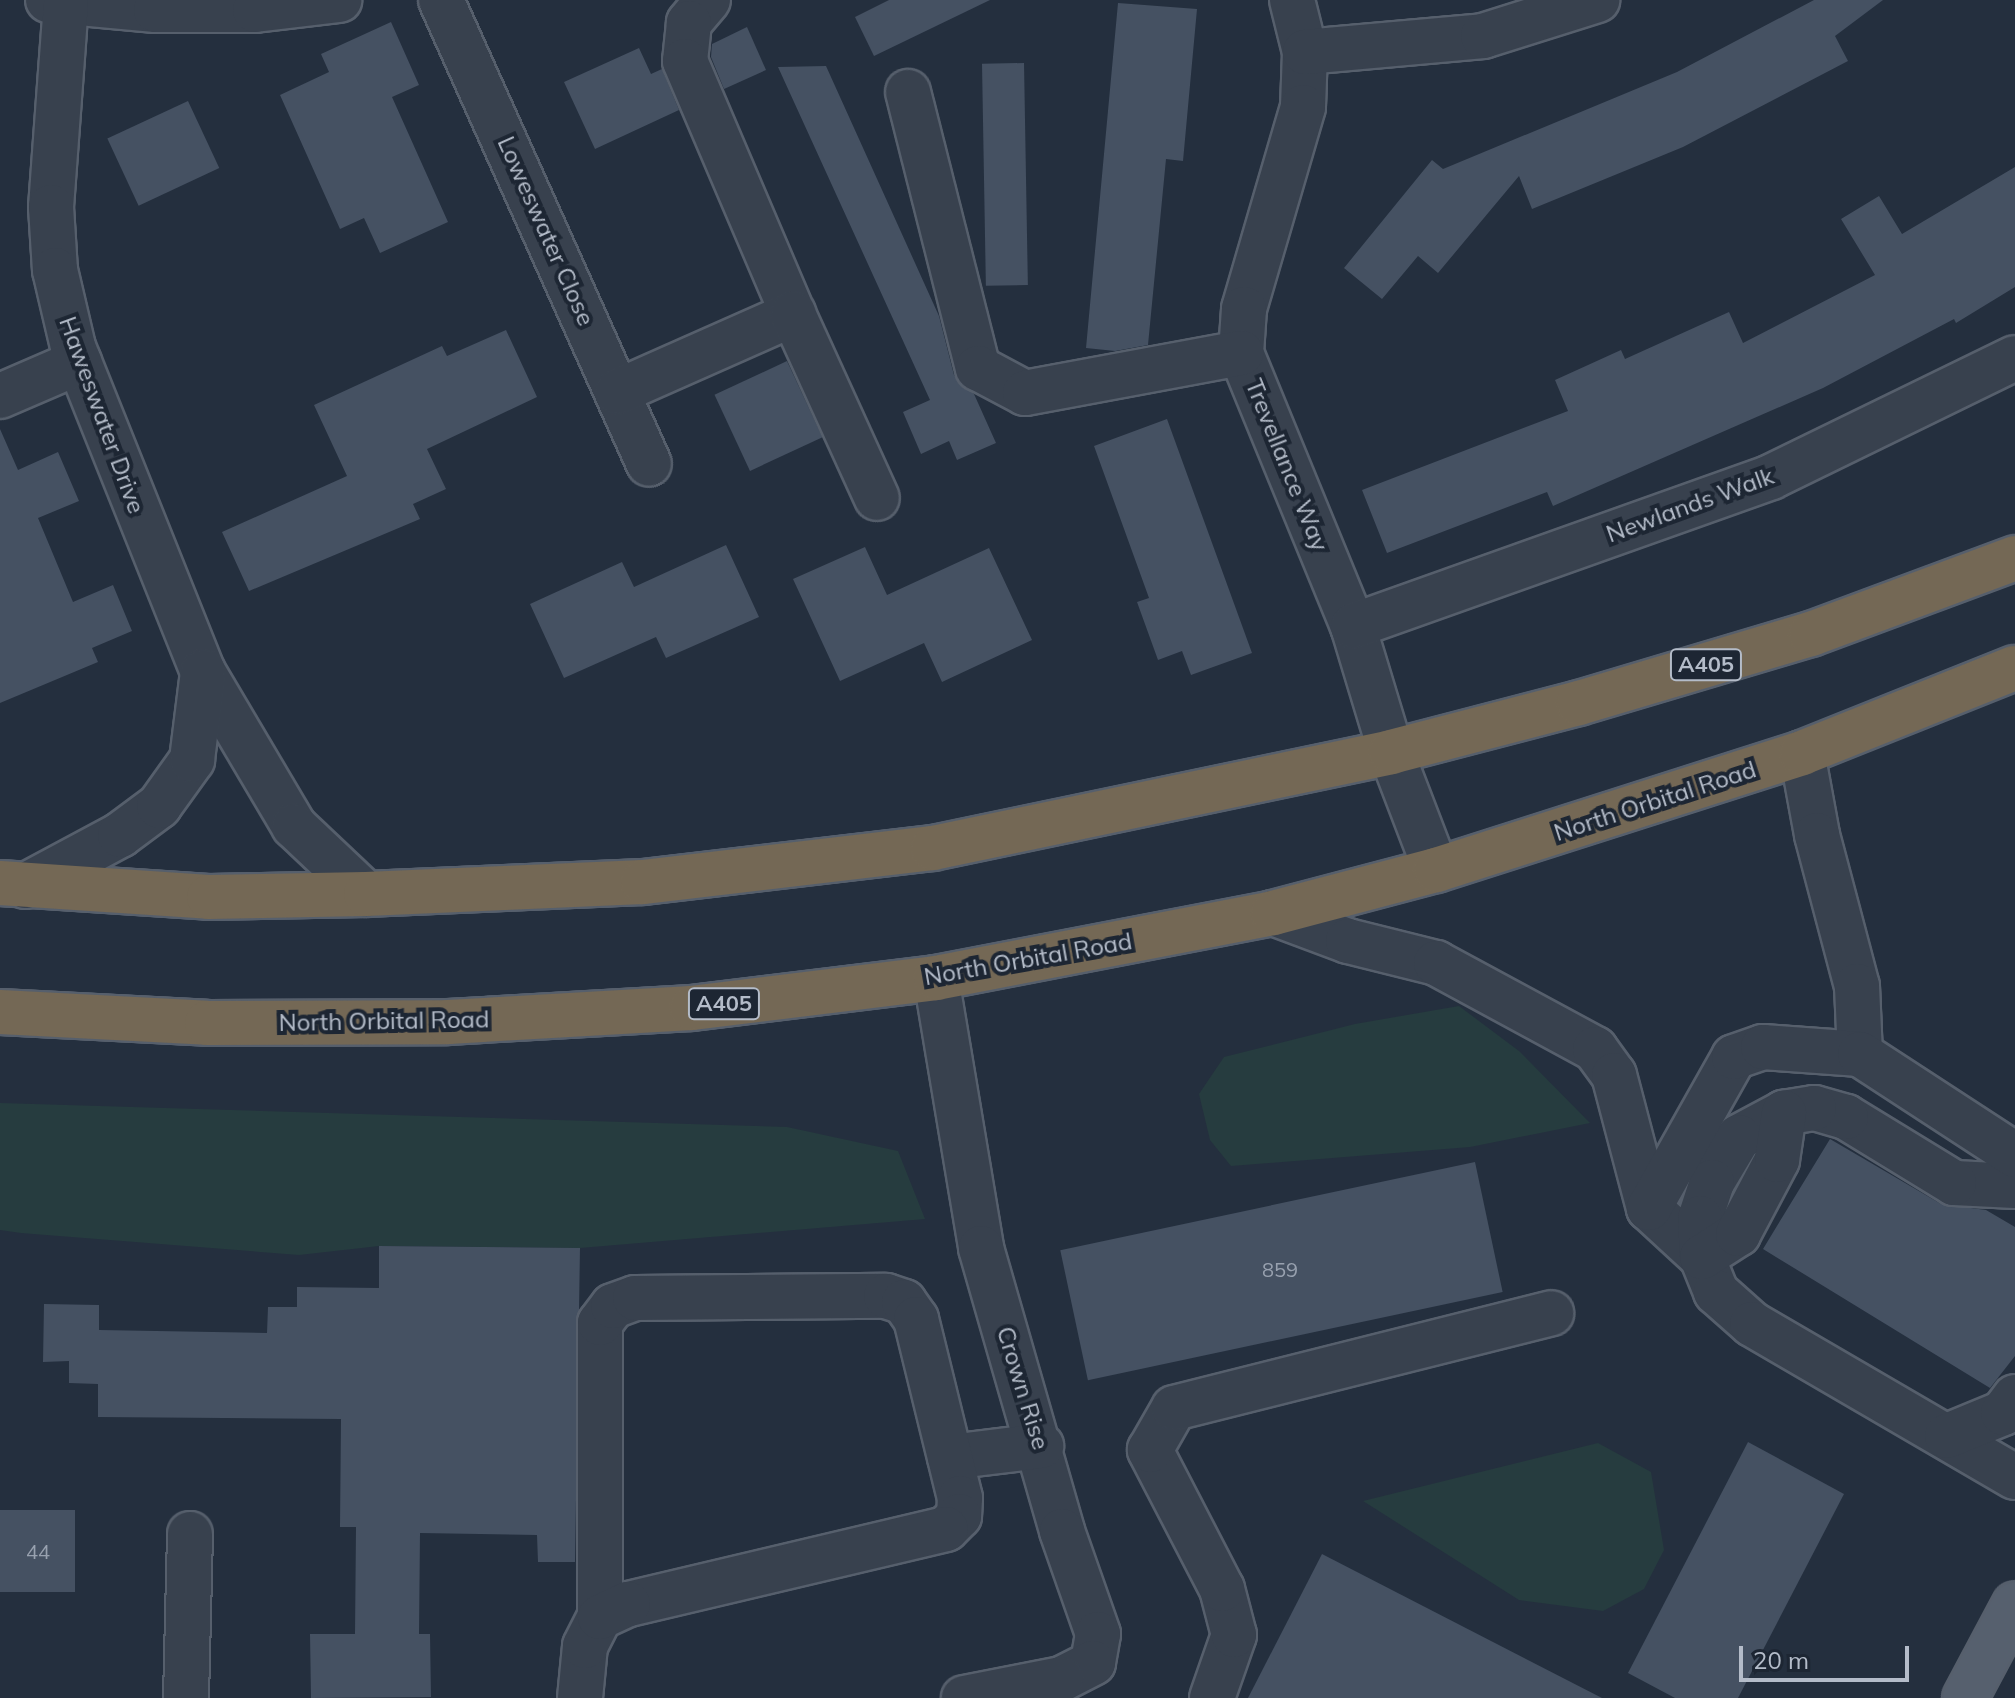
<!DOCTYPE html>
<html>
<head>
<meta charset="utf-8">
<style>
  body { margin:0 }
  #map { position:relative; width:2015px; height:1698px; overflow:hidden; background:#242f3e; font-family:Mulish,sans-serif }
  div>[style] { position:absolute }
  .green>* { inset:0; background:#263c3f }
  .building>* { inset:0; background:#455162; transform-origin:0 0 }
  .roads { filter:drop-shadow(2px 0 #565f6c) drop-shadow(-2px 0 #565f6c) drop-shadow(0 2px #565f6c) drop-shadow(0 -2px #565f6c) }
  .minor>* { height:44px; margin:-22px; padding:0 22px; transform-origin:22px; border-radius:22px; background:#38414e }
  .major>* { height:44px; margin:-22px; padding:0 22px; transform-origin:22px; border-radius:22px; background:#56606e }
  .highway>* { height:44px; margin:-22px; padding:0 22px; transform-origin:22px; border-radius:22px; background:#746855 }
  span { translate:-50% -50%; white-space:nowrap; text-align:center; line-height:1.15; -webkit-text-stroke:8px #1d2633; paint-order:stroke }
  .number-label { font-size:20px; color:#98a1af }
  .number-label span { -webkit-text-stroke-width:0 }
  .shield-label span { padding:2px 6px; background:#1d2633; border:2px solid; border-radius:6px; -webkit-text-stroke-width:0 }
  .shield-label { font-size:22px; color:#b4bcc9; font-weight:700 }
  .street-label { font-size:24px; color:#b4bcc9 }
  .scale { position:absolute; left:1739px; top:1646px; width:170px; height:36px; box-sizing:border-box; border:4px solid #b4bcc9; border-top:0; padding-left:10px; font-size:24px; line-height:28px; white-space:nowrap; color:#b4bcc9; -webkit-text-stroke:6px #1d2633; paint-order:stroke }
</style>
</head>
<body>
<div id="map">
  <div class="green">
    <i style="clip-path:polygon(1459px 1006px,1519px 1051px,1590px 1123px,1470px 1147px,1231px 1166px,1210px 1140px,1199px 1094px,1224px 1057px,1355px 1024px)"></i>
    <i style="clip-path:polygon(0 1103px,787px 1127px,898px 1151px,925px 1219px,580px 1248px,379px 1246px,299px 1255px,21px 1233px,0 1230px)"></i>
    <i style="clip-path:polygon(1598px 1443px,1651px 1472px,1664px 1550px,1644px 1589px,1603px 1611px,1519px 1600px,1363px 1501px)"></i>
  </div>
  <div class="building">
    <i style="clip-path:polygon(889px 0,990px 0,874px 56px,855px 17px)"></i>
    <i style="clip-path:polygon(1814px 0,1883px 0,1835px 36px,1848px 61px,1683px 147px,1532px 209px,1519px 176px,1438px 273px,1418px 256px,1382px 299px,1344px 268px,1432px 160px,1443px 169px,1677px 72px)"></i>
    <i style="clip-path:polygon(1118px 3px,1197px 9px,1183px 161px,1166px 159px,1148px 345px,1115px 351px,1086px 348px)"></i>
    <i style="clip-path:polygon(391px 22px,419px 85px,392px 97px,448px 222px,380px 253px,364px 218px,340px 229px,280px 95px,329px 72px,321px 54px)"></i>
    <i style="clip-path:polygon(747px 27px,766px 70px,724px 89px,711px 57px,712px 44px)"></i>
    <i style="clip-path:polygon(639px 48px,651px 74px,662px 69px,679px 110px,595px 149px,564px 82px)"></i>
    <i style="left:1024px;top:63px;width:222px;height:42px;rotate:89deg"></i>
    <i style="clip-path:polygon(826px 66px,939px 316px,954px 375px,974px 394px,996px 443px,957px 460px,949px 441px,921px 454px,903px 412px,930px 400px,778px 67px)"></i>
    <i style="left:188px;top:101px;width:74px;height:89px;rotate:65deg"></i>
    <i style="clip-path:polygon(2015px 167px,2015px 287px,1956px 323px,1954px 319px,1823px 388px,1553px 506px,1547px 492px,1387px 553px,1362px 490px,1568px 411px,1555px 380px,1621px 350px,1625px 359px,1729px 312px,1743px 343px,1875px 275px,1841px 219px,1879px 196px,1902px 234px)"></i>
    <i style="clip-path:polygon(506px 330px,537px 397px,427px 449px,446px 489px,413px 504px,420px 519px,249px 591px,222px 532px,347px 476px,314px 405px,442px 346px,447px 356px)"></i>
    <i style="left:787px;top:361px;width:84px;height:80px;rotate:65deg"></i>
    <i style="clip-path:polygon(1167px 419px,1252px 653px,1191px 675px,1182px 651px,1158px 660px,1137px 602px,1149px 598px,1094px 446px)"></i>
    <i style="clip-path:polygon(0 429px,18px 470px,58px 452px,79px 501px,38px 518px,73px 602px,113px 585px,132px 631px,92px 648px,98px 662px,0 703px)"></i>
    <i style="clip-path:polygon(726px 545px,759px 617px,666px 658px,656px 637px,564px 678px,530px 604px,622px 562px,634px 587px)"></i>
    <i style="clip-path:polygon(865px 547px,887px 595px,989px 548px,1032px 640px,942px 682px,924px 643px,840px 681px,793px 579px)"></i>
    <i style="clip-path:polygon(1830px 1139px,1941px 1204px,1986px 1210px,2015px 1227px,2015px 1356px,1990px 1388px,1763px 1249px)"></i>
    <i style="left:1475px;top:1162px;width:133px;height:424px;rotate:78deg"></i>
    <i style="clip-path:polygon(379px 1246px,580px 1248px,575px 1562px,538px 1562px,537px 1535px,420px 1533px,419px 1634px,430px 1634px,431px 1697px,311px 1698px,310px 1634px,355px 1634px,356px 1527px,340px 1527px,341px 1419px,98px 1417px,98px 1384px,69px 1383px,69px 1361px,43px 1362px,44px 1304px,99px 1305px,99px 1330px,267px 1333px,268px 1307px,297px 1307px,297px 1287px,379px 1288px)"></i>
    <i style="clip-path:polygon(1748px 1442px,1844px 1494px,1738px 1698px,1675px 1698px,1628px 1673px)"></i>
    <i style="left:0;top:1510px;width:75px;height:82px"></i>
    <i style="clip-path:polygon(1322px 1554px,1602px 1698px,1248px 1698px)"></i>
  </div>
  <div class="roads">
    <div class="minor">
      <i style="left:48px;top:0;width:108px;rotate:5.3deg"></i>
      <i style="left:156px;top:10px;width:99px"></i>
      <i style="left:255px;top:10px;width:85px;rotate:-6.8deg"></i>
      <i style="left:441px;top:0;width:508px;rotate:65.85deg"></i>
      <i style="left:708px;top:0;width:30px;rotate:130deg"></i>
      <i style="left:689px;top:23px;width:38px;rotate:96deg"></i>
      <i style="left:685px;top:61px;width:275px;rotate:66.9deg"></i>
      <i style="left:1292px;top:0;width:54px;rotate:76deg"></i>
      <i style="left:1305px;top:52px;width:55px;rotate:92.1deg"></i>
      <i style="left:1303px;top:107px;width:210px;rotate:106.3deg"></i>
      <i style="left:1244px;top:309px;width:44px;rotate:93.9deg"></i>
      <i style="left:1241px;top:353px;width:295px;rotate:67.7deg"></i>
      <i style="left:1353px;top:626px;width:132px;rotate:73.2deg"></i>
      <i style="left:1391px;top:752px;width:126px;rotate:69.1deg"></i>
      <i style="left:66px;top:3px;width:205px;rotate:94.2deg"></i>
      <i style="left:51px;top:207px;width:63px;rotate:86.4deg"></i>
      <i style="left:55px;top:270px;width:79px;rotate:76.8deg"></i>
      <i style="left:73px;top:347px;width:350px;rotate:68.2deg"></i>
      <i style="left:203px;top:672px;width:179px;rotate:59.4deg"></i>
      <i style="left:294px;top:826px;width:99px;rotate:43.4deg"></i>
      <i style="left:1305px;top:52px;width:179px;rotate:-5.1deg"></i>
      <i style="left:1483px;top:36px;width:120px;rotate:-17.5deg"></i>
      <i style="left:908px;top:92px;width:285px;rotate:75.8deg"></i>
      <i style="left:978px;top:368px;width:53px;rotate:28deg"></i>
      <i style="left:1025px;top:393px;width:220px;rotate:-10.5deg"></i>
      <i style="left:617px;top:392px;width:193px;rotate:-23.9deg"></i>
      <i style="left:793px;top:314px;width:202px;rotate:65.5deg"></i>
      <i style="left:0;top:396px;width:86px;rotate:-23.3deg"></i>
      <i style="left:1353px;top:626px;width:444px;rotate:-19.6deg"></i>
      <i style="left:1771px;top:477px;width:271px;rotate:-26deg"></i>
      <i style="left:1802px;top:753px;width:83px;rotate:79.6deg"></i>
      <i style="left:1817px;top:835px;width:156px;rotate:75.2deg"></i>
      <i style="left:1857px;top:986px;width:68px;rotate:87.5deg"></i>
      <i style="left:25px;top:886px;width:108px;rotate:-28.2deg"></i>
      <i style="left:120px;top:835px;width:49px;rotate:-36.6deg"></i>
      <i style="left:159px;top:806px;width:57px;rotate:-54.3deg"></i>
      <i style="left:192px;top:760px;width:89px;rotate:-82.9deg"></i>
      <i style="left:1273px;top:913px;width:80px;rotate:20.5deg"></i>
      <i style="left:1348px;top:941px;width:91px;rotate:14deg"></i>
      <i style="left:1436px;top:963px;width:181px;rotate:28.4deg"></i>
      <i style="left:1595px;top:1049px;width:32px;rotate:54deg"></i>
      <i style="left:1614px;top:1075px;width:138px;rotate:75.3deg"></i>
      <i style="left:1649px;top:1208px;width:72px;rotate:42.8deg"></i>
      <i style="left:936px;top:978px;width:274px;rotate:80.5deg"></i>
      <i style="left:981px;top:1248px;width:294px;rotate:74deg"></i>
      <i style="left:1062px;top:1531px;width:109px;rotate:70.7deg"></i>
      <i style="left:1098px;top:1634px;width:29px;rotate:100deg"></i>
      <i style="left:1093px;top:1663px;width:36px;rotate:153deg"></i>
      <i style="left:1061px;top:1679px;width:99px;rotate:168.9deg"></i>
      <i style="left:2015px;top:1186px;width:61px;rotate:-177.2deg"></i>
      <i style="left:1954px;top:1183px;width:127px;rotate:-148.6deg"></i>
      <i style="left:1846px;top:1117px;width:33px;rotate:-164deg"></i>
      <i style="left:1814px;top:1108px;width:30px;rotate:171deg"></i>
      <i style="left:1784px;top:1113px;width:51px;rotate:151.9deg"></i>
      <i style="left:1739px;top:1137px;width:52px;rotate:121deg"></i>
      <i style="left:1712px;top:1182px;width:38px;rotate:108deg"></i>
      <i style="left:1700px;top:1218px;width:39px;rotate:87deg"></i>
      <i style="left:1702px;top:1257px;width:38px;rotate:68deg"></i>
      <i style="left:1716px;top:1292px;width:48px;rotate:41.6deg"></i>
      <i style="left:1752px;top:1324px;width:304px;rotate:30.2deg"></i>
      <i style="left:1649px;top:1208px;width:173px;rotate:-60.6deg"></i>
      <i style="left:1734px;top:1057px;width:31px;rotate:-19deg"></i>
      <i style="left:1763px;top:1047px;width:97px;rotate:4.1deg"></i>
      <i style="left:1860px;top:1054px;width:185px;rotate:33.1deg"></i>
      <i style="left:1702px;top:1257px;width:43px;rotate:-32.6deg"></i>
      <i style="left:1738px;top:1234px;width:84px;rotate:-62.2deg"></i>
      <i style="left:1777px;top:1160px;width:48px;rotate:-81.5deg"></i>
      <i style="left:1947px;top:1436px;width:61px;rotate:-22.3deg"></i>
      <i style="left:2003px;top:1413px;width:20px;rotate:-53deg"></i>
      <i style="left:950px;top:1457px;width:92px;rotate:-6.9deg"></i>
      <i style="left:186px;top:1698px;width:164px;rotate:-88.6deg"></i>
      <i style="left:580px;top:1698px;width:52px;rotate:-84.5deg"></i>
      <i style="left:585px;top:1646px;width:33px;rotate:-63deg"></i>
      <i style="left:600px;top:1617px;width:294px;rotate:-90deg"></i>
      <i style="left:600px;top:1323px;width:21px;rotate:-53deg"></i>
      <i style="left:613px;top:1306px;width:23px;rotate:-20deg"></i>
      <i style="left:635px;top:1298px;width:251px;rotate:-0.5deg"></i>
      <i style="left:886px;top:1296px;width:19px;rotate:18deg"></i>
      <i style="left:904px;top:1302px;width:21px;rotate:55deg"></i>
      <i style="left:916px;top:1319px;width:184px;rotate:76.2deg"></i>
      <i style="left:960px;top:1498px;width:18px;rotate:93deg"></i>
      <i style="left:959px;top:1516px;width:18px;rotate:135deg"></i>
      <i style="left:946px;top:1529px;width:327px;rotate:166.7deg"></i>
      <i style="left:628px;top:1604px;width:31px;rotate:155deg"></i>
      <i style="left:1212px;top:1698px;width:67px;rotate:-70.8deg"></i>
      <i style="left:1234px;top:1635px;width:48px;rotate:-104.6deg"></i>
      <i style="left:1222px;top:1589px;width:157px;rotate:-117.4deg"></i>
      <i style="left:1150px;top:1450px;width:48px;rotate:-60.3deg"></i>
      <i style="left:1174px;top:1408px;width:389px;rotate:-14.1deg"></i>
    </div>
    <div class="major">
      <i style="left:1965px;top:1698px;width:106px;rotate:-62deg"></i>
    </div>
    <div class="highway">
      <i style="left:0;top:883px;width:209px;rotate:3.8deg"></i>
      <i style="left:209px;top:897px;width:157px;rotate:-1.1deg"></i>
      <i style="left:366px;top:894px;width:277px;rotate:-2.5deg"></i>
      <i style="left:643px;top:882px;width:292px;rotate:-6.7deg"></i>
      <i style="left:933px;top:848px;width:468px;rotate:-11.8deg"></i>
      <i style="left:1391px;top:752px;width:194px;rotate:-14.6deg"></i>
      <i style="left:1579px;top:703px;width:242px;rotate:-16.6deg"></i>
      <i style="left:1811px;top:634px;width:218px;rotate:-20.4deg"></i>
      <i style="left:0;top:1012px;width:207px;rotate:3deg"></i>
      <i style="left:207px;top:1023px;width:241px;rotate:-0.2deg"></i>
      <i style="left:448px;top:1022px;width:244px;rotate:-3.3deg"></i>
      <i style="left:692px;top:1008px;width:246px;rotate:-7deg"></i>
      <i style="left:936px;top:978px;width:343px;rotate:-10.9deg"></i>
      <i style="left:1273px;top:913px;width:169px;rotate:-14.8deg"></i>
      <i style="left:1436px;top:870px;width:384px;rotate:-17.7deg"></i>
      <i style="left:1802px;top:753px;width:229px;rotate:-21.8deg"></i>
    </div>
  </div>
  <div class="number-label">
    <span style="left:1280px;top:1269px">859</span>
    <span style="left:38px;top:1551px">44</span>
  </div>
  <div class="shield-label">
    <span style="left:1706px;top:665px">A405</span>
    <span style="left:724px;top:1004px">A405</span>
  </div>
  <div class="street-label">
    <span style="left:546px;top:231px;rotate:66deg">Loweswater Close</span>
    <span style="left:102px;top:415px;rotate:70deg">Haweswater Drive</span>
    <span style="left:1287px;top:465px;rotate:68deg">Trevellance Way</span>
    <span style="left:1690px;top:505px;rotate:-20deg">Newlands Walk</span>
    <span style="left:1655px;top:801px;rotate:-18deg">North Orbital Road</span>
    <span style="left:1028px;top:959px;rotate:-10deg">North Orbital Road</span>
    <span style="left:384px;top:1021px;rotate:-1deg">North Orbital Road</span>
    <span style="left:1023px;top:1388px;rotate:73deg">Crown Rise</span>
  </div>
  <div class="scale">20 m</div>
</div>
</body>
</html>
